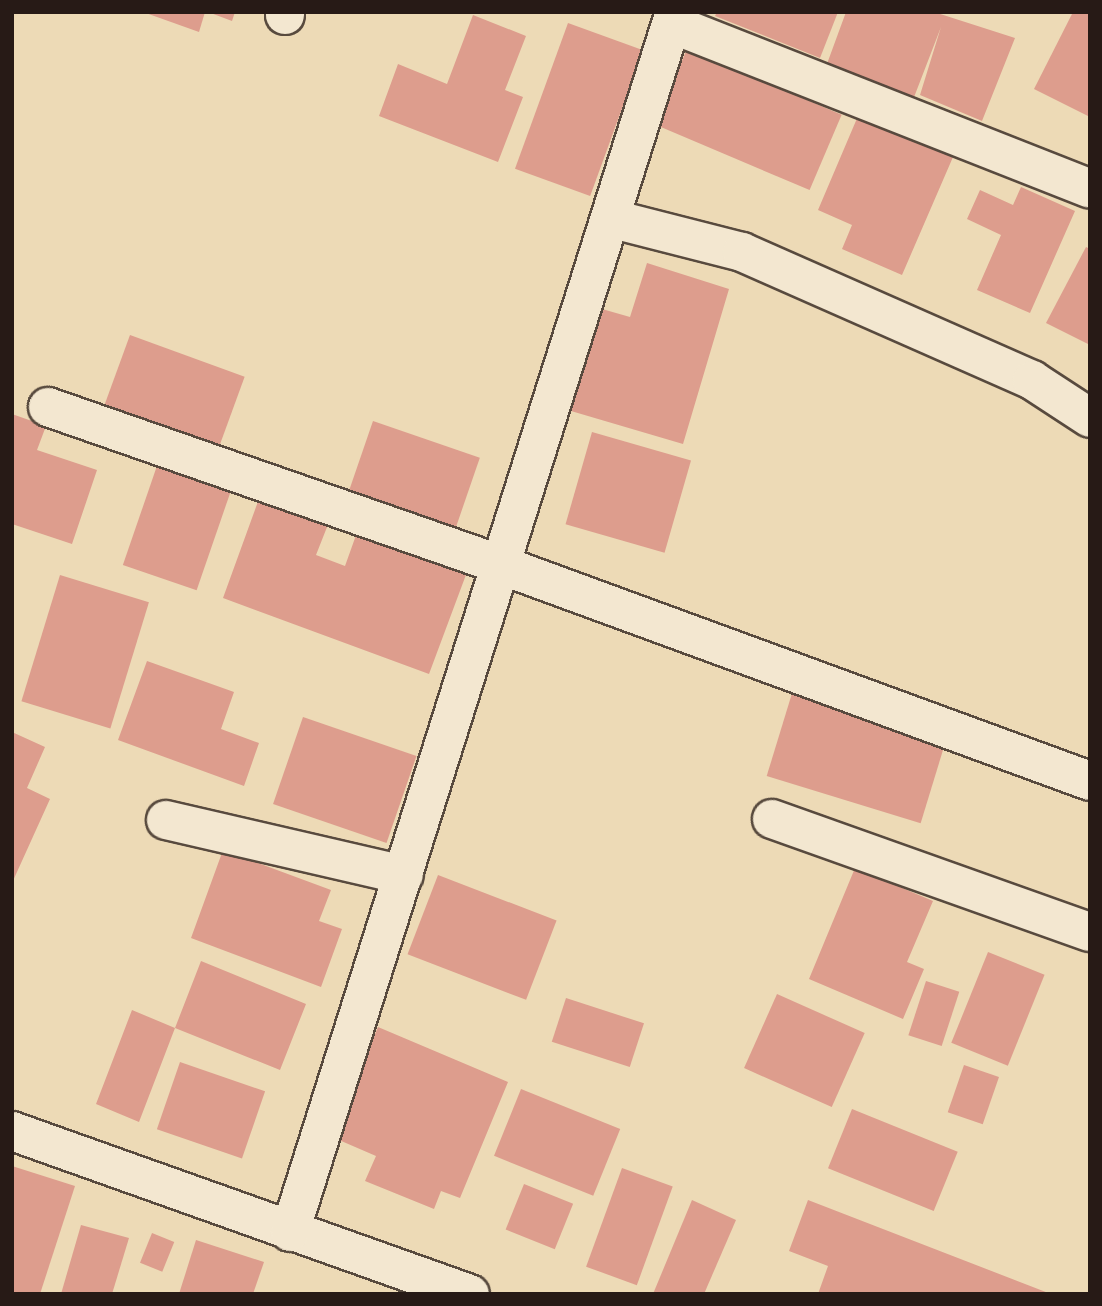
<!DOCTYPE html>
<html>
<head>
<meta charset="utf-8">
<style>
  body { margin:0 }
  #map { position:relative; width:1102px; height:1306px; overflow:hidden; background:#eddab6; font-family:"IM FELL French Canon",serif }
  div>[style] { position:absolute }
  .building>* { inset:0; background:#dd9d8d; transform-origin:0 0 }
  .roads { filter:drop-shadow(2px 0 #584a3e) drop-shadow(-2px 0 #584a3e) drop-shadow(0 2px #584a3e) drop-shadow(0 -2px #584a3e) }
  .street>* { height:38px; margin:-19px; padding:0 19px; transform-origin:19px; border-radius:19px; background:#f3e7d0 }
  span { translate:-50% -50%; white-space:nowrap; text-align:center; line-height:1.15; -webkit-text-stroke:5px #f3e7d0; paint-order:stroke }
  .frame { position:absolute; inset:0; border:14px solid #271a16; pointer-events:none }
</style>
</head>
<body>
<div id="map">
  <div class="building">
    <i style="clip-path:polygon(143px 12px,205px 12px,199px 32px)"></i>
    <i style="clip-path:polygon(208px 12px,235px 12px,232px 21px)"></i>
    <i style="clip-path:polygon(717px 12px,838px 12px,820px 58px,715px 16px)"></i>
    <i style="clip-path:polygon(846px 12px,934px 12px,1015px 38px,982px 121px,920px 95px,941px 27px,911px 105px,824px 72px)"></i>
    <i style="clip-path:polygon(1073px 12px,1090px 12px,1090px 117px,1034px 89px)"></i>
    <i style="clip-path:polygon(473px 15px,526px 36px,505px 90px,523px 97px,498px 162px,379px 116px,398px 64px,447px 84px)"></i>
    <i style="left:568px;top:23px;width:80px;height:155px;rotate:20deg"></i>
    <i style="left:687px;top:49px;width:168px;height:82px;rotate:23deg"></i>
    <i style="clip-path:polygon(858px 116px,953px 157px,902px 275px,842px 249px,852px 225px,818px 210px)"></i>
    <i style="clip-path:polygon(1021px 187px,1075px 211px,1030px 313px,977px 290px,1001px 235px,967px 219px,980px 190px,1013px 205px)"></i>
    <i style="clip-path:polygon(1086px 247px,1090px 249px,1090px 345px,1046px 323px)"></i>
    <i style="clip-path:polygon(647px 263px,729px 289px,683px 444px,571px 411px,602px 309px,630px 317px)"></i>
    <i style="left:130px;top:335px;width:122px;height:77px;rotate:20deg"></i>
    <i style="clip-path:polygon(12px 414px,46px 426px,37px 450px,97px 470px,72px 544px,12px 524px)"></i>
    <i style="left:373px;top:421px;width:113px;height:74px;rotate:19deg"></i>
    <i style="left:592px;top:432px;width:103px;height:96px;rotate:16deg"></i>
    <i style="left:159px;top:460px;width:78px;height:111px;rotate:19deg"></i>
    <i style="clip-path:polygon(260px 496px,329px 522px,316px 555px,345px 566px,360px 524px,470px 564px,429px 674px,223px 598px)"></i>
    <i style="left:60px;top:575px;width:93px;height:132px;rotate:17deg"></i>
    <i style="clip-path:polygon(147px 661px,234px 692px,221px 729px,259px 743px,244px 786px,118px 740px)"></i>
    <i style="left:793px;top:690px;width:161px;height:90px;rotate:17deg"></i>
    <i style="left:303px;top:717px;width:120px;height:92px;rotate:19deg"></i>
    <i style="clip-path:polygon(12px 732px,45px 747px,27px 788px,50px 799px,12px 883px)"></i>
    <i style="clip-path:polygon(223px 850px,331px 890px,319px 921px,342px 929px,321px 987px,191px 938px)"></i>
    <i style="clip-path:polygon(855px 868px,933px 901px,907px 962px,924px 969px,903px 1019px,809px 979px)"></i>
    <i style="left:438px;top:875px;width:127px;height:85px;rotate:21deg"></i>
    <i style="left:988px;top:952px;width:61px;height:98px;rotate:22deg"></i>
    <i style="clip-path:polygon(201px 961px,306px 1004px,280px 1070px,175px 1028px,139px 1122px,96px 1104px,132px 1010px,175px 1028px)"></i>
    <i style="left:926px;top:981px;width:35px;height:57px;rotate:18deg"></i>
    <i style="left:777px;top:994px;width:96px;height:81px;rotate:24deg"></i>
    <i style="left:566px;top:998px;width:82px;height:46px;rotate:18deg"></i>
    <i style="clip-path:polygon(378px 1027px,508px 1082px,460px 1198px,441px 1191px,434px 1209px,365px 1181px,376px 1156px,332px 1137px)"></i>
    <i style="left:180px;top:1062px;width:90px;height:71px;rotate:19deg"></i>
    <i style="left:964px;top:1065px;width:37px;height:50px;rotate:19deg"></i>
    <i style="left:521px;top:1089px;width:107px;height:72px;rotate:22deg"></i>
    <i style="left:852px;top:1109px;width:114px;height:64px;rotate:22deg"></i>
    <i style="clip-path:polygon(12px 1166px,75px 1186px,40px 1294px,12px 1294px)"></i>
    <i style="left:622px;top:1168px;width:54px;height:105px;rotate:20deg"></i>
    <i style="left:524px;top:1184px;width:53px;height:49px;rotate:22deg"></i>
    <i style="clip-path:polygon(692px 1200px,736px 1220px,704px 1294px,653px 1294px)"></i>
    <i style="clip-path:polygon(808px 1200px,1051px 1294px,818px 1294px,828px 1266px,789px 1251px)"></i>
    <i style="clip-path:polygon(81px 1225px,129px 1238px,112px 1294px,61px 1294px)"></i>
    <i style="left:152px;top:1233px;width:24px;height:32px;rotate:22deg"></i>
    <i style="clip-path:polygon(196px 1240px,264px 1262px,253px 1294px,179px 1294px)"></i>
  </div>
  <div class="roads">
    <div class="street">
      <i style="left:285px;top:15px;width:3px;rotate:-90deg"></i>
      <i style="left:672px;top:24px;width:449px;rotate:21.5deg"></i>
      <i style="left:613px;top:219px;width:133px;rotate:14.3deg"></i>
      <i style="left:742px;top:252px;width:317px;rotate:23.8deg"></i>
      <i style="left:1032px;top:380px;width:69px;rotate:33.2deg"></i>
      <i style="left:48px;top:407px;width:480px;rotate:19.2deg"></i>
      <i style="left:501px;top:565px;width:627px;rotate:20.14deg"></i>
      <i style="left:772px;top:819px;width:337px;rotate:19.6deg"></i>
      <i style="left:166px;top:820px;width:244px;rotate:13deg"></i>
      <i style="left:12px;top:1131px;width:486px;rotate:19.6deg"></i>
      <i style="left:290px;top:1232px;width:1279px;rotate:-72.49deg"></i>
    </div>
  </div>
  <div class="frame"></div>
</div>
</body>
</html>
